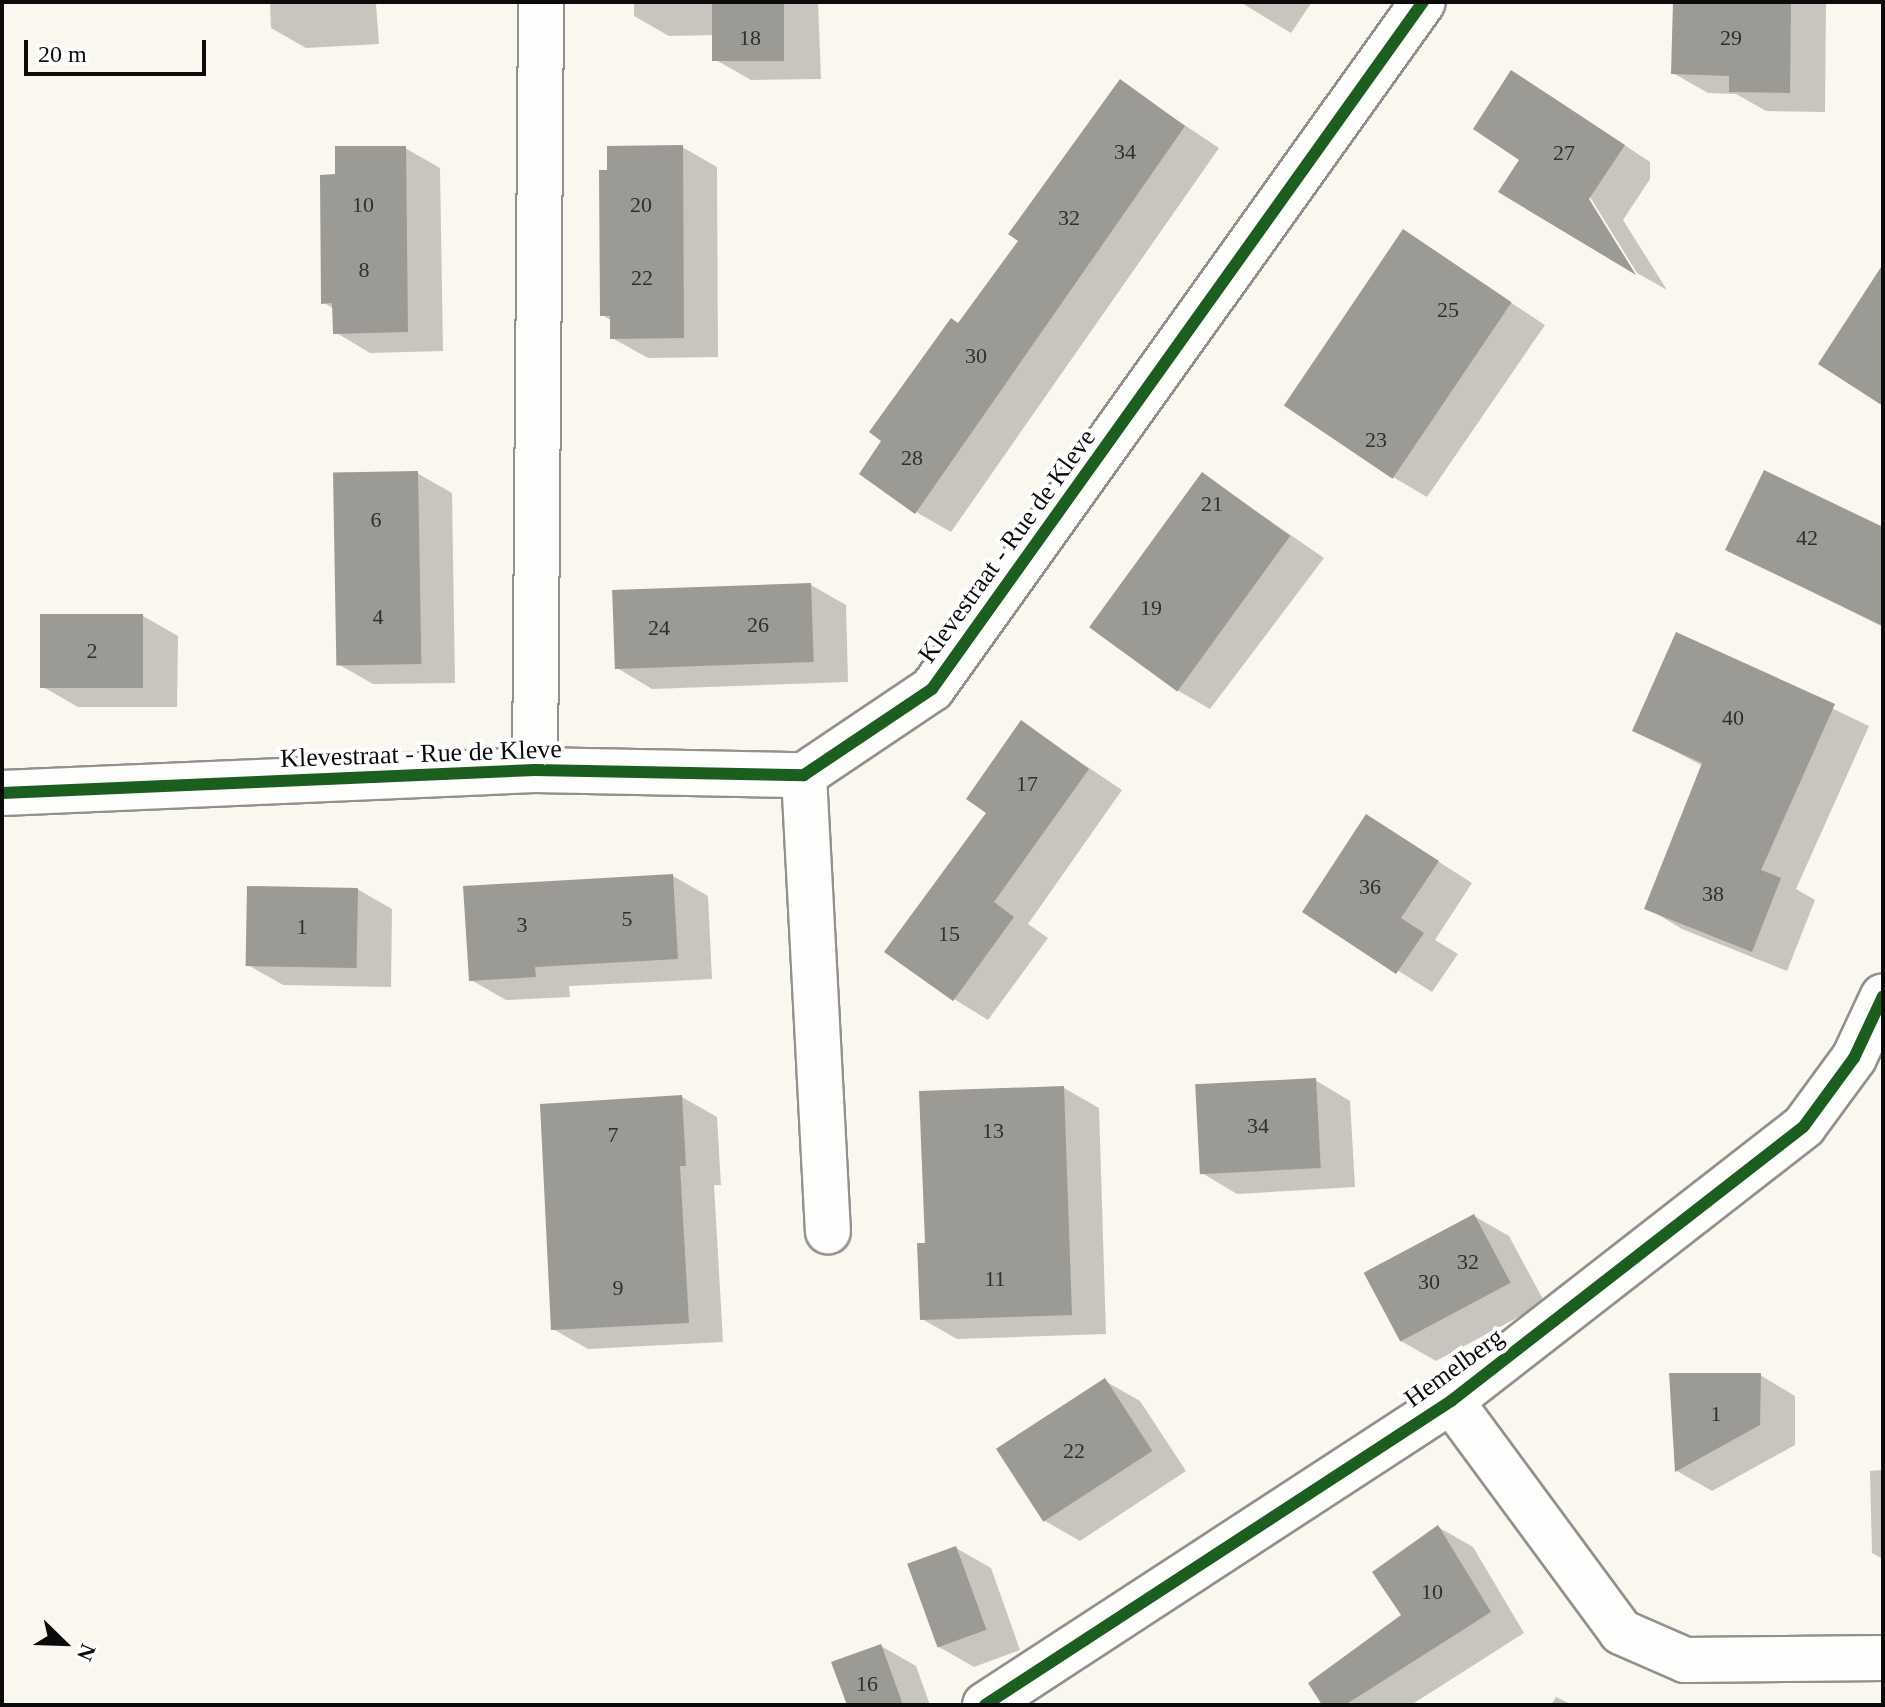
<!DOCTYPE html>
<html>
<head>
<meta charset="utf-8">
<style>
  body { margin:0 }
  #map { position:relative; width:1885px; height:1707px; overflow:hidden; background:#faf7ef; font-family:Georgia,serif }
  div>[style] { position:absolute }
  .shadow>* { inset:0; background:#0003 }
  .building>* { inset:0; background:#9c9a95; transform-origin:0 0 }
  .roads { filter:drop-shadow(2px 0 #93918e) drop-shadow(-2px 0 #93918e) drop-shadow(0 2px #93918e) drop-shadow(0 -2px #93918e) }
  .minor>* { height:44px; margin:-22px; padding:0 22px; transform-origin:22px; border-radius:22px; background:#fefefd }
  .cycleway>* { height:12px; margin:-6px; padding:0 6px; transform-origin:6px; border-radius:6px; background:#1b5e20 }
  span { translate:-50% -50%; white-space:nowrap; text-align:center; line-height:1.15; -webkit-text-stroke:8px #fff; paint-order:stroke }
  .number-label { font-size:22px; color:#2f2f2e }
  .number-label span { -webkit-text-stroke-width:0 }
  .street-label { font-size:26px; color:#0b0b0b }
  .frame { position:absolute; inset:0; border:4px solid #0b0b0b; pointer-events:none }
  .north { position:absolute; left:24px; top:1603px; width:80px; height:80px; -webkit-text-stroke:6px #fff; paint-order:stroke; rotate:113deg; font-size:22px; font-weight:700; line-height:32px; text-align:center; color:#0b0b0b }
  .north::after { content:''; display:block; margin:auto; width:28px; height:36px; background:#0b0b0b; clip-path:polygon(50% 0,100% 100%,50% 72%,0 100%) }
  .scale { position:absolute; left:24px; top:40px; width:182px; height:36px; box-sizing:border-box; border:4px solid #0b0b0b; border-top:0; padding-left:10px; font-size:24px; line-height:28px; white-space:nowrap; color:#0b0b0b; -webkit-text-stroke:6px #fff; paint-order:stroke }
</style>
</head>
<body>
<div id="map">
  <div class="shadow">
    <i style="clip-path:polygon(270px 2px,414px 2px,376px 4px,379px 44px,306px 48px,271px 28px)"></i>
    <i style="clip-path:polygon(634px 2px,818px 2px,821px 79px,751px 80px,716px 60px,715px 35px,669px 36px,634px 16px)"></i>
    <i style="clip-path:polygon(1240px 2px,1312px 2px,1291px 33px)"></i>
    <i style="clip-path:polygon(1732px 2px,1826px 2px,1825px 112px,1766px 111px,1736px 94px,1708px 93px,1673px 73px)"></i>
    <i style="clip-path:polygon(1120px 82px,1219px 148px,951px 532px,916px 512px,959px 325px,1021px 241px)"></i>
    <i style="clip-path:polygon(1546px 93px,1650px 162px,1650px 179px,1623px 220px,1667px 290px,1637px 273px,1585px 189px,1522px 159px)"></i>
    <i style="clip-path:polygon(682px 147px,717px 167px,718px 357px,648px 358px,612px 338px,612px 321px,602px 315px)"></i>
    <i style="clip-path:polygon(405px 148px,440px 168px,443px 351px,370px 353px,335px 332px,334px 309px,323px 302px,337px 176px)"></i>
    <i style="clip-path:polygon(1403px 232px,1545px 325px,1427px 497px,1393px 477px)"></i>
    <i style="clip-path:polygon(417px 473px,452px 493px,455px 683px,373px 684px,338px 664px)"></i>
    <i style="clip-path:polygon(1202px 474px,1324px 558px,1210px 709px,1175px 689px)"></i>
    <i style="clip-path:polygon(1883px 529px,1883px 627px,1728px 550px)"></i>
    <i style="clip-path:polygon(811px 585px,846px 605px,848px 682px,652px 689px,617px 668px)"></i>
    <i style="clip-path:polygon(143px 616px,178px 636px,177px 707px,78px 707px,43px 687px)"></i>
    <i style="clip-path:polygon(1677px 635px,1869px 726px,1796px 889px,1815px 900px,1787px 971px,1682px 929px,1647px 908px,1703px 766px,1634px 730px)"></i>
    <i style="clip-path:polygon(1022px 723px,1122px 790px,1028px 924px,1048px 938px,988px 1020px,954px 999px,989px 813px)"></i>
    <i style="clip-path:polygon(1367px 816px,1472px 883px,1435px 940px,1458px 954px,1432px 992px,1305px 912px)"></i>
    <i style="clip-path:polygon(673px 876px,708px 896px,712px 979px,569px 986px,570px 997px,506px 1000px,471px 980px)"></i>
    <i style="clip-path:polygon(357px 889px,392px 909px,391px 987px,283px 985px,248px 965px)"></i>
    <i style="clip-path:polygon(1315px 1080px,1350px 1101px,1355px 1187px,1237px 1194px,1202px 1173px)"></i>
    <i style="clip-path:polygon(1064px 1088px,1099px 1108px,1106px 1334px,957px 1339px,922px 1319px)"></i>
    <i style="clip-path:polygon(682px 1097px,717px 1117px,721px 1185px,714px 1185px,723px 1342px,588px 1349px,553px 1329px)"></i>
    <i style="clip-path:polygon(1474px 1216px,1509px 1236px,1545px 1303px,1436px 1361px,1401px 1341px)"></i>
    <i style="clip-path:polygon(1760px 1375px,1795px 1396px,1795px 1445px,1712px 1491px,1677px 1471px)"></i>
    <i style="clip-path:polygon(1105px 1381px,1140px 1401px,1186px 1471px,1080px 1541px,1045px 1521px,1000px 1451px)"></i>
    <i style="clip-path:polygon(1883px 1470px,1883px 1559px,1872px 1553px,1870px 1471px)"></i>
    <i style="clip-path:polygon(1438px 1527px,1473px 1547px,1524px 1633px,1411px 1705px,1325px 1705px,1404px 1615px)"></i>
    <i style="clip-path:polygon(956px 1548px,991px 1568px,1020px 1650px,974px 1667px,939px 1647px)"></i>
    <i style="clip-path:polygon(881px 1646px,916px 1666px,930px 1705px,849px 1705px)"></i>
    <i style="clip-path:polygon(1556px 1697px,1573px 1705px,1551px 1705px)"></i>
  </div>
  <div class="building">
    <i style="left:712px;top:2px;width:72px;height:59px"></i>
    <i style="clip-path:polygon(1673px 2px,1791px 2px,1790px 93px,1729px 92px,1729px 76px,1671px 74px)"></i>
    <i style="clip-path:polygon(1511px 70px,1625px 145px,1589px 199px,1636px 275px,1498px 192px,1519px 160px,1473px 129px)"></i>
    <i style="clip-path:polygon(1120px 79px,1185px 126px,915px 514px,859px 474px,881px 441px,869px 432px,951px 318px,958px 323px,1018px 241px,1008px 234px)"></i>
    <i style="clip-path:polygon(683px 145px,684px 338px,610px 339px,610px 316px,600px 316px,599px 170px,607px 170px,607px 146px)"></i>
    <i style="clip-path:polygon(335px 146px,406px 146px,408px 332px,333px 334px,332px 303px,321px 304px,320px 175px,335px 174px)"></i>
    <i style="left:1403px;top:229px;width:131px;height:213px;rotate:34deg"></i>
    <i style="clip-path:polygon(1883px 264px,1883px 406px,1818px 364px)"></i>
    <i style="clip-path:polygon(1764px 470px,1883px 527px,1883px 626px,1725px 550px)"></i>
    <i style="left:418px;top:471px;width:193px;height:85px;rotate:89deg"></i>
    <i style="left:1202px;top:472px;width:109px;height:192px;rotate:36deg"></i>
    <i style="left:811px;top:583px;width:79px;height:199px;rotate:88deg"></i>
    <i style="left:40px;top:614px;width:103px;height:74px"></i>
    <i style="clip-path:polygon(1676px 632px,1835px 704px,1761px 870px,1781px 878px,1752px 952px,1644px 909px,1702px 763px,1632px 731px)"></i>
    <i style="clip-path:polygon(1021px 720px,1089px 769px,994px 902px,1014px 917px,953px 1001px,884px 952px,986px 813px,966px 799px)"></i>
    <i style="clip-path:polygon(1366px 814px,1439px 861px,1401px 918px,1424px 933px,1396px 974px,1302px 912px)"></i>
    <i style="clip-path:polygon(673px 874px,678px 959px,535px 967px,536px 977px,469px 981px,463px 886px)"></i>
    <i style="left:247px;top:886px;width:111px;height:80px;rotate:1deg"></i>
    <i style="left:1316px;top:1078px;width:90px;height:121px;rotate:87deg"></i>
    <i style="clip-path:polygon(1064px 1086px,1072px 1315px,920px 1320px,917px 1243px,925px 1243px,919px 1091px)"></i>
    <i style="clip-path:polygon(682px 1095px,686px 1166px,680px 1166px,689px 1323px,551px 1330px,540px 1104px)"></i>
    <i style="left:1474px;top:1214px;width:78px;height:125px;rotate:62deg"></i>
    <i style="clip-path:polygon(1669px 1373px,1761px 1373px,1760px 1425px,1675px 1472px)"></i>
    <i style="left:1105px;top:1378px;width:87px;height:130px;rotate:57deg"></i>
    <i style="clip-path:polygon(1438px 1525px,1491px 1612px,1345px 1705px,1322px 1705px,1308px 1683px,1401px 1615px,1372px 1572px)"></i>
    <i style="left:956px;top:1546px;width:89px;height:52px;rotate:70deg"></i>
    <i style="clip-path:polygon(881px 1644px,903px 1705px,847px 1705px,831px 1662px)"></i>
  </div>
  <div class="roads">
    <div class="minor">
      <i style="left:535px;top:770px;width:768px;rotate:-89.55deg"></i>
      <i style="left:804px;top:775px;width:457px;rotate:87deg"></i>
      <i style="left:2px;top:793px;width:533px;rotate:-2.47deg"></i>
      <i style="left:535px;top:770px;width:269px;rotate:1.1deg"></i>
      <i style="left:804px;top:775px;width:154px;rotate:-33.9deg"></i>
      <i style="left:932px;top:689px;width:844px;rotate:-54.45deg"></i>
      <i style="left:1451px;top:1401px;width:287px;rotate:53.6deg"></i>
      <i style="left:1621px;top:1632px;width:70px;rotate:23.6deg"></i>
      <i style="left:1685px;top:1660px;width:198px;rotate:-0.6deg"></i>
      <i style="left:985px;top:1705px;width:556px;rotate:-33.12deg"></i>
      <i style="left:1451px;top:1401px;width:447px;rotate:-37.9deg"></i>
      <i style="left:1804px;top:1126px;width:84px;rotate:-53.7deg"></i>
      <i style="left:1854px;top:1058px;width:68px;rotate:-64.9deg"></i>
    </div>
  </div>
  <div class="cycleway">
    <i style="left:2px;top:793px;width:533px;rotate:-2.47deg"></i>
    <i style="left:535px;top:770px;width:269px;rotate:1.1deg"></i>
    <i style="left:804px;top:775px;width:154px;rotate:-33.9deg"></i>
    <i style="left:932px;top:689px;width:844px;rotate:-54.45deg"></i>
    <i style="left:985px;top:1705px;width:556px;rotate:-33.12deg"></i>
    <i style="left:1451px;top:1401px;width:447px;rotate:-37.9deg"></i>
    <i style="left:1804px;top:1126px;width:84px;rotate:-53.7deg"></i>
    <i style="left:1854px;top:1058px;width:68px;rotate:-64.9deg"></i>
  </div>
  <div class="number-label">
    <span style="left:750px;top:38px">18</span>
    <span style="left:1731px;top:38px">29</span>
    <span style="left:1125px;top:152px">34</span>
    <span style="left:1564px;top:153px">27</span>
    <span style="left:363px;top:205px">10</span>
    <span style="left:641px;top:205px">20</span>
    <span style="left:1069px;top:218px">32</span>
    <span style="left:364px;top:270px">8</span>
    <span style="left:642px;top:278px">22</span>
    <span style="left:1448px;top:310px">25</span>
    <span style="left:976px;top:356px">30</span>
    <span style="left:1376px;top:440px">23</span>
    <span style="left:912px;top:458px">28</span>
    <span style="left:1212px;top:504px">21</span>
    <span style="left:376px;top:520px">6</span>
    <span style="left:1807px;top:538px">42</span>
    <span style="left:1151px;top:608px">19</span>
    <span style="left:378px;top:617px">4</span>
    <span style="left:758px;top:625px">26</span>
    <span style="left:659px;top:628px">24</span>
    <span style="left:92px;top:651px">2</span>
    <span style="left:1733px;top:718px">40</span>
    <span style="left:1027px;top:784px">17</span>
    <span style="left:1370px;top:887px">36</span>
    <span style="left:1713px;top:894px">38</span>
    <span style="left:627px;top:919px">5</span>
    <span style="left:522px;top:925px">3</span>
    <span style="left:302px;top:927px">1</span>
    <span style="left:949px;top:934px">15</span>
    <span style="left:1258px;top:1126px">34</span>
    <span style="left:993px;top:1131px">13</span>
    <span style="left:613px;top:1135px">7</span>
    <span style="left:1468px;top:1262px">32</span>
    <span style="left:995px;top:1279px">11</span>
    <span style="left:1429px;top:1282px">30</span>
    <span style="left:618px;top:1288px">9</span>
    <span style="left:1716px;top:1414px">1</span>
    <span style="left:1074px;top:1451px">22</span>
    <span style="left:1432px;top:1592px">10</span>
    <span style="left:867px;top:1684px">16</span>
  </div>
  <div class="street-label">
    <span style="left:1007px;top:546px;rotate:-54deg">Klevestraat - Rue de Kleve</span>
    <span style="left:421px;top:754px;rotate:-2deg">Klevestraat - Rue de Kleve</span>
    <span style="left:1454px;top:1368px;rotate:-36deg">Hemelberg</span>
  </div>
  <div class="frame"></div>
  <div class="north">N</div>
  <div class="scale">20 m</div>
</div>
</body>
</html>
